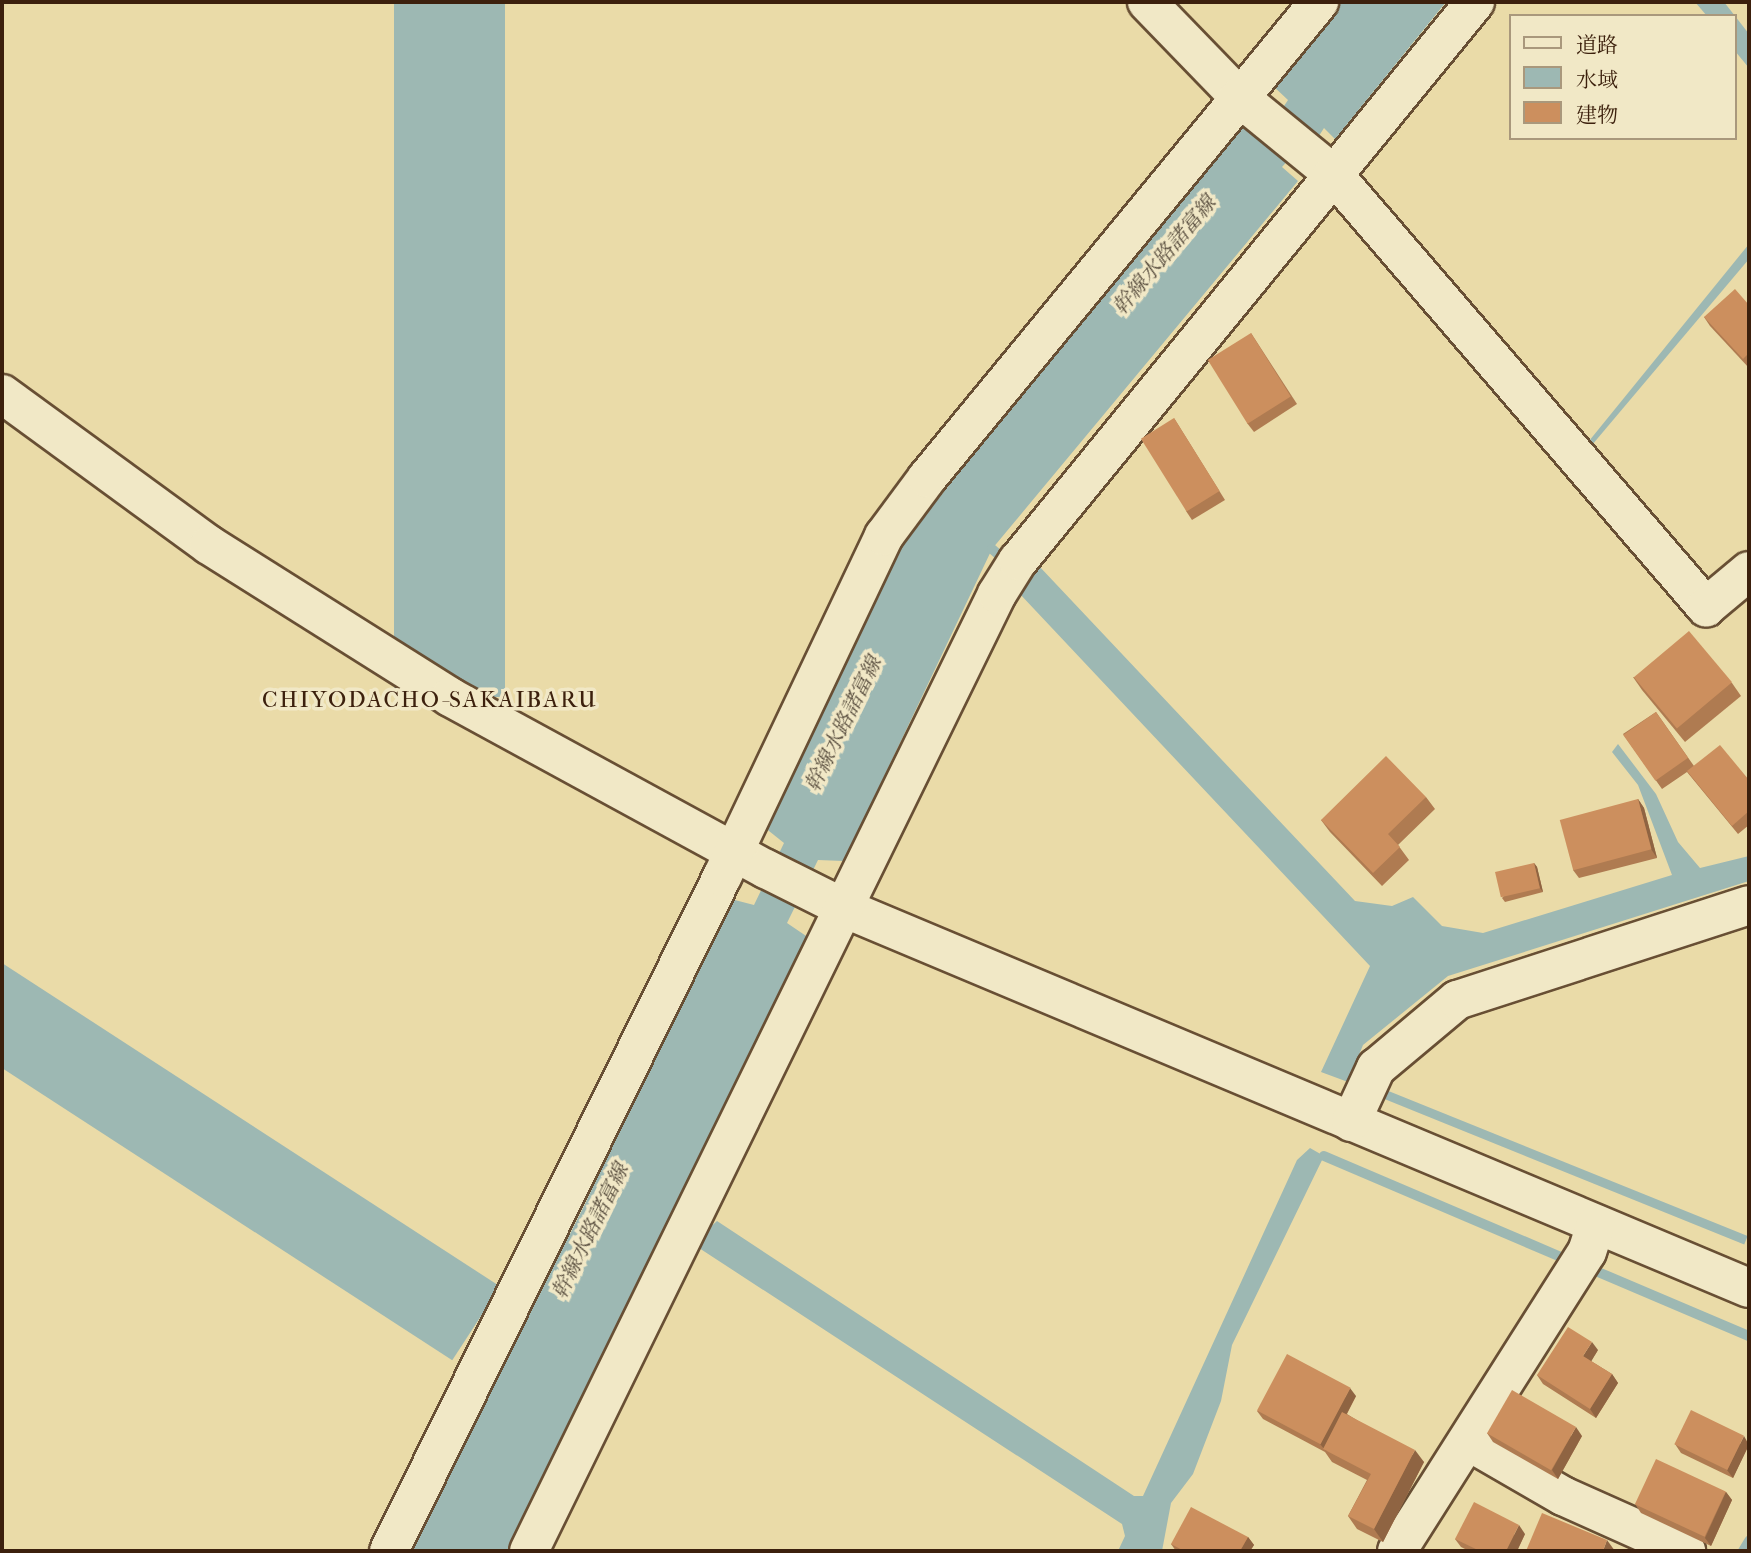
<!DOCTYPE html>
<html>
<head>
<meta charset="utf-8">
<style>
  body { margin:0 }
  #map { position:relative; width:1751px; height:1553px; overflow:hidden; background:#eadba8; font-family:"IM FELL French Canon","Noto Serif JP",serif }
  div>[style] { position:absolute }
  .water>* { inset:0; background:#9db8b3; transform-origin:0 0 }
  .stream>* { height:10px; margin:-5px; padding:0 5px; transform-origin:5px; border-radius:5px; background:#9db8b3 }
  .roads { filter:drop-shadow(2px 0 #684f34) drop-shadow(-2px 0 #684f34) drop-shadow(0 2px #684f34) drop-shadow(0 -2px #684f34) }
  .minor>* { height:38px; margin:-19px; padding:0 19px; transform-origin:19px; border-radius:19px; background:#f1e8c6 }
  .wall>* { inset:0; background:#af7b51 }
  .shaded-wall>* { inset:0; background:#8f6442 }
  .building>* { inset:0; background:#cc8f5e; transform-origin:0 0 }
  span { translate:-50% -50%; white-space:nowrap; text-align:center; line-height:1.15; -webkit-text-stroke:7px #f1e8c6; paint-order:stroke }
  .water-label { font-size:21px; color:#594e3f; font-style:italic }
  .quarter-label { font-size:23px; color:#3c200d; letter-spacing:2px }
  .frame { position:absolute; inset:0; border:4px solid #3c200d; pointer-events:none }
  .legend { position:absolute; left:1509px; top:14px; width:228px; height:126px; box-sizing:border-box; background:#f1e8c6; border:2px solid #a9987c; margin:0; padding:9px 12px; list-style:none; font-size:21px; color:#3c200d }
  .legend li { display:flex; align-items:center; gap:14px; height:35px }
  .legend b { width:35px; border:2px solid #a9987c }
</style>
</head>
<body>
<div id="map">
  <div class="water">
    <i style="left:394px;top:2px;width:111px;height:695px"></i>
    <i style="clip-path:polygon(1342px 2px,1446px 2px,1335px 139px,1324px 128px,1317px 139px,1282px 109px,1288px 100px,1272px 85px)"></i>
    <i style="clip-path:polygon(1695px 2px,1724px 2px,1735px 16px,1707px 16px)"></i>
    <i style="clip-path:polygon(1735px 16px,1749px 34px,1749px 68px,1735px 51px)"></i>
    <i style="clip-path:polygon(1241px 123px,1290px 158px,1282px 167px,1298px 181px,992px 549px,844px 861px,818px 860px,787px 923px,812px 940px,510px 1551px,411px 1551px,585px 1204px,727px 898px,754px 905px,784px 843px,764px 827px,904px 541px)"></i>
    <i style="clip-path:polygon(1749px 244px,1749px 259px,1592px 445px,1589px 441px)"></i>
    <i style="clip-path:polygon(1039px 566px,1355px 901px,1392px 906px,1413px 897px,1442px 926px,1483px 933px,1672px 875px,1638px 785px,1612px 752px,1618px 744px,1656px 794px,1678px 842px,1700px 868px,1749px 856px,1749px 881px,1448px 976px,1363px 1045px,1348px 1082px,1321px 1072px,1370px 966px,1019px 593px)"></i>
    <i style="left:2px;top:963px;width:594px;height:88px;rotate:33deg"></i>
    <i style="left:1386px;top:1090px;width:390px;height:9px;rotate:22deg"></i>
    <i style="clip-path:polygon(1310px 1148px,1324px 1156px,1232px 1345px,1221px 1401px,1193px 1474px,1171px 1503px,1162px 1551px,1118px 1551px,1125px 1536px,1122px 1524px,699px 1248px,705px 1232px,717px 1221px,1134px 1496px,1143px 1496px,1297px 1160px)"></i>
  </div>
  <div class="stream">
    <i style="left:992px;top:549px;width:21px;rotate:41deg"></i>
    <i style="left:1324px;top:1156px;width:260px;rotate:23.1deg"></i>
    <i style="left:1598px;top:1272px;width:164px;rotate:23deg"></i>
    <i style="left:1743px;top:1551px;width:12px;rotate:-59deg"></i>
  </div>
  <div class="roads">
    <div class="minor">
      <i style="left:1147px;top:2px;width:132px;rotate:45.9deg"></i>
      <i style="left:1239px;top:97px;width:122px;rotate:39.3deg"></i>
      <i style="left:1333px;top:174px;width:572px;rotate:49.26deg"></i>
      <i style="left:1706px;top:607px;width:56px;rotate:-39.9deg"></i>
      <i style="left:2px;top:394px;width:256px;rotate:36.1deg"></i>
      <i style="left:209px;top:545px;width:285px;rotate:32.2deg"></i>
      <i style="left:450px;top:697px;width:360px;rotate:28.6deg"></i>
      <i style="left:766px;top:869px;width:89px;rotate:26.6deg"></i>
      <i style="left:846px;top:909px;width:979px;rotate:22.77deg"></i>
      <i style="left:1351px;top:1122px;width:60px;rotate:-65.2deg"></i>
      <i style="left:1376px;top:1068px;width:106px;rotate:-40deg"></i>
      <i style="left:1457px;top:1000px;width:307px;rotate:-18deg"></i>
      <i style="left:1468px;top:1441px;width:110px;rotate:30.1deg"></i>
      <i style="left:1563px;top:1496px;width:135px;rotate:24.1deg"></i>
      <i style="left:389px;top:1551px;width:752px;rotate:-63.71deg"></i>
      <i style="left:722px;top:877px;width:378px;rotate:-64.6deg"></i>
      <i style="left:884px;top:536px;width:72px;rotate:-53.4deg"></i>
      <i style="left:927px;top:478px;width:617px;rotate:-50.53deg"></i>
      <i style="left:529px;top:1551px;width:1065px;rotate:-63.94deg"></i>
      <i style="left:997px;top:594px;width:39px;rotate:-58deg"></i>
      <i style="left:1018px;top:561px;width:722px;rotate:-50.73deg"></i>
      <i style="left:1397px;top:1551px;width:354px;rotate:-57.6deg"></i>
      <i style="left:1587px;top:1252px;width:29px;rotate:-72deg"></i>
    </div>
  </div>
  <div class="wall">
    <i style="clip-path:polygon(1749px 305px,1749px 368px,1710px 326px,1704px 317px)"></i>
    <i style="clip-path:polygon(1251px 333px,1297px 404px,1254px 432px,1247px 423px)"></i>
    <i style="clip-path:polygon(1174px 418px,1225px 500px,1192px 520px,1186px 511px)"></i>
    <i style="clip-path:polygon(1633px 677px,1732px 683px,1741px 696px,1685px 742px,1642px 690px)"></i>
    <i style="clip-path:polygon(1656px 712px,1694px 766px,1749px 780px,1749px 825px,1738px 834px,1687px 772px,1662px 789px,1623px 734px)"></i>
    <i style="clip-path:polygon(1426px 797px,1435px 809px,1398px 845px,1409px 860px,1382px 886px,1330px 832px,1321px 820px)"></i>
    <i style="clip-path:polygon(1638px 799px,1644px 808px,1657px 858px,1579px 878px,1573px 870px)"></i>
    <i style="clip-path:polygon(1534px 863px,1537px 867px,1543px 892px,1505px 902px,1502px 898px)"></i>
    <i style="clip-path:polygon(1598px 1350px,1591px 1361px,1612px 1374px,1618px 1383px,1596px 1418px,1543px 1384px,1537px 1375px)"></i>
    <i style="clip-path:polygon(1356px 1396px,1347px 1414px,1424px 1462px,1383px 1542px,1357px 1529px,1348px 1516px,1367px 1480px,1332px 1462px,1325px 1452px,1263px 1419px,1257px 1411px)"></i>
    <i style="clip-path:polygon(1487px 1433px,1582px 1436px,1558px 1479px,1493px 1442px)"></i>
    <i style="clip-path:polygon(1675px 1444px,1749px 1444px,1733px 1478px,1681px 1453px)"></i>
    <i style="clip-path:polygon(1726px 1492px,1732px 1500px,1711px 1546px,1641px 1513px,1635px 1504px)"></i>
    <i style="clip-path:polygon(1525px 1534px,1517px 1551px,1469px 1551px,1461px 1547px,1455px 1539px)"></i>
    <i style="clip-path:polygon(1248px 1537px,1254px 1545px,1250px 1551px,1176px 1551px,1171px 1544px)"></i>
  </div>
  <div class="shaded-wall">
    <i style="clip-path:polygon(1638px 799px,1644px 808px,1657px 858px,1651px 849px)"></i>
    <i style="clip-path:polygon(1534px 863px,1537px 867px,1543px 892px,1540px 888px)"></i>
    <i style="clip-path:polygon(1592px 1342px,1598px 1350px,1589px 1365px,1583px 1356px)"></i>
    <i style="clip-path:polygon(1612px 1374px,1618px 1383px,1596px 1418px,1590px 1409px)"></i>
    <i style="clip-path:polygon(1350px 1388px,1356px 1396px,1327px 1451px,1325px 1450px,1320px 1444px)"></i>
    <i style="clip-path:polygon(1576px 1427px,1582px 1436px,1558px 1479px,1552px 1470px)"></i>
    <i style="clip-path:polygon(1744px 1436px,1749px 1445px,1733px 1478px,1727px 1470px)"></i>
    <i style="clip-path:polygon(1415px 1450px,1424px 1462px,1383px 1542px,1374px 1529px)"></i>
    <i style="clip-path:polygon(1726px 1492px,1732px 1500px,1711px 1546px,1705px 1538px)"></i>
    <i style="clip-path:polygon(1519px 1525px,1525px 1534px,1517px 1551px,1506px 1551px)"></i>
    <i style="clip-path:polygon(1248px 1537px,1254px 1545px,1250px 1551px,1240px 1551px)"></i>
    <i style="clip-path:polygon(1607px 1540px,1615px 1551px,1603px 1551px)"></i>
  </div>
  <div class="building">
    <i style="clip-path:polygon(1735px 289px,1749px 305px,1749px 353px,1743px 359px,1704px 317px)"></i>
    <i style="left:1251px;top:333px;width:75px;height:51px;rotate:58deg"></i>
    <i style="left:1174px;top:418px;width:86px;height:39px;rotate:58deg"></i>
    <i style="left:1689px;top:631px;width:67px;height:72px;rotate:50deg"></i>
    <i style="left:1656px;top:712px;width:56px;height:40px;rotate:55deg"></i>
    <i style="clip-path:polygon(1720px 745px,1749px 780px,1749px 811px,1732px 826px,1687px 771px)"></i>
    <i style="clip-path:polygon(1386px 756px,1426px 797px,1388px 834px,1400px 847px,1373px 873px,1321px 820px)"></i>
    <i style="left:1638px;top:799px;width:52px;height:81px;rotate:75deg"></i>
    <i style="left:1534px;top:863px;width:26px;height:40px;rotate:77deg"></i>
    <i style="clip-path:polygon(1568px 1327px,1592px 1342px,1583px 1356px,1612px 1374px,1590px 1409px,1537px 1375px)"></i>
    <i style="left:1287px;top:1354px;width:72px;height:64px;rotate:28deg"></i>
    <i style="left:1512px;top:1390px;width:74px;height:50px;rotate:30deg"></i>
    <i style="left:1691px;top:1410px;width:59px;height:38px;rotate:26deg"></i>
    <i style="clip-path:polygon(1342px 1412px,1415px 1450px,1374px 1529px,1348px 1516px,1371px 1474px,1323px 1449px)"></i>
    <i style="left:1656px;top:1459px;width:77px;height:50px;rotate:25deg"></i>
    <i style="clip-path:polygon(1474px 1502px,1519px 1525px,1506px 1551px,1480px 1551px,1455px 1539px)"></i>
    <i style="clip-path:polygon(1191px 1507px,1248px 1537px,1240px 1551px,1184px 1551px,1171px 1544px)"></i>
    <i style="clip-path:polygon(1542px 1513px,1607px 1540px,1603px 1551px,1526px 1551px)"></i>
  </div>
  <div class="water-label">
    <span style="left:1164px;top:255px;rotate:-50deg">幹線水路諸富線</span>
    <span style="left:843px;top:724px;rotate:-64deg">幹線水路諸富線</span>
    <span style="left:590px;top:1231px;rotate:-64deg">幹線水路諸富線</span>
  </div>
  <div class="quarter-label">
    <span style="left:430px;top:700px">CHIYODACHO-SAKAIBARU</span>
  </div>
  <div class="frame"></div>
  <ul class="legend">
  <li><b style="height:9px;background:#f1e8c6"></b>道路</li>
  <li><b style="height:19px;background:#9db8b3"></b>水域</li>
  <li><b style="height:19px;background:#cc8f5e"></b>建物</li>
  </ul>
</div>
</body>
</html>
